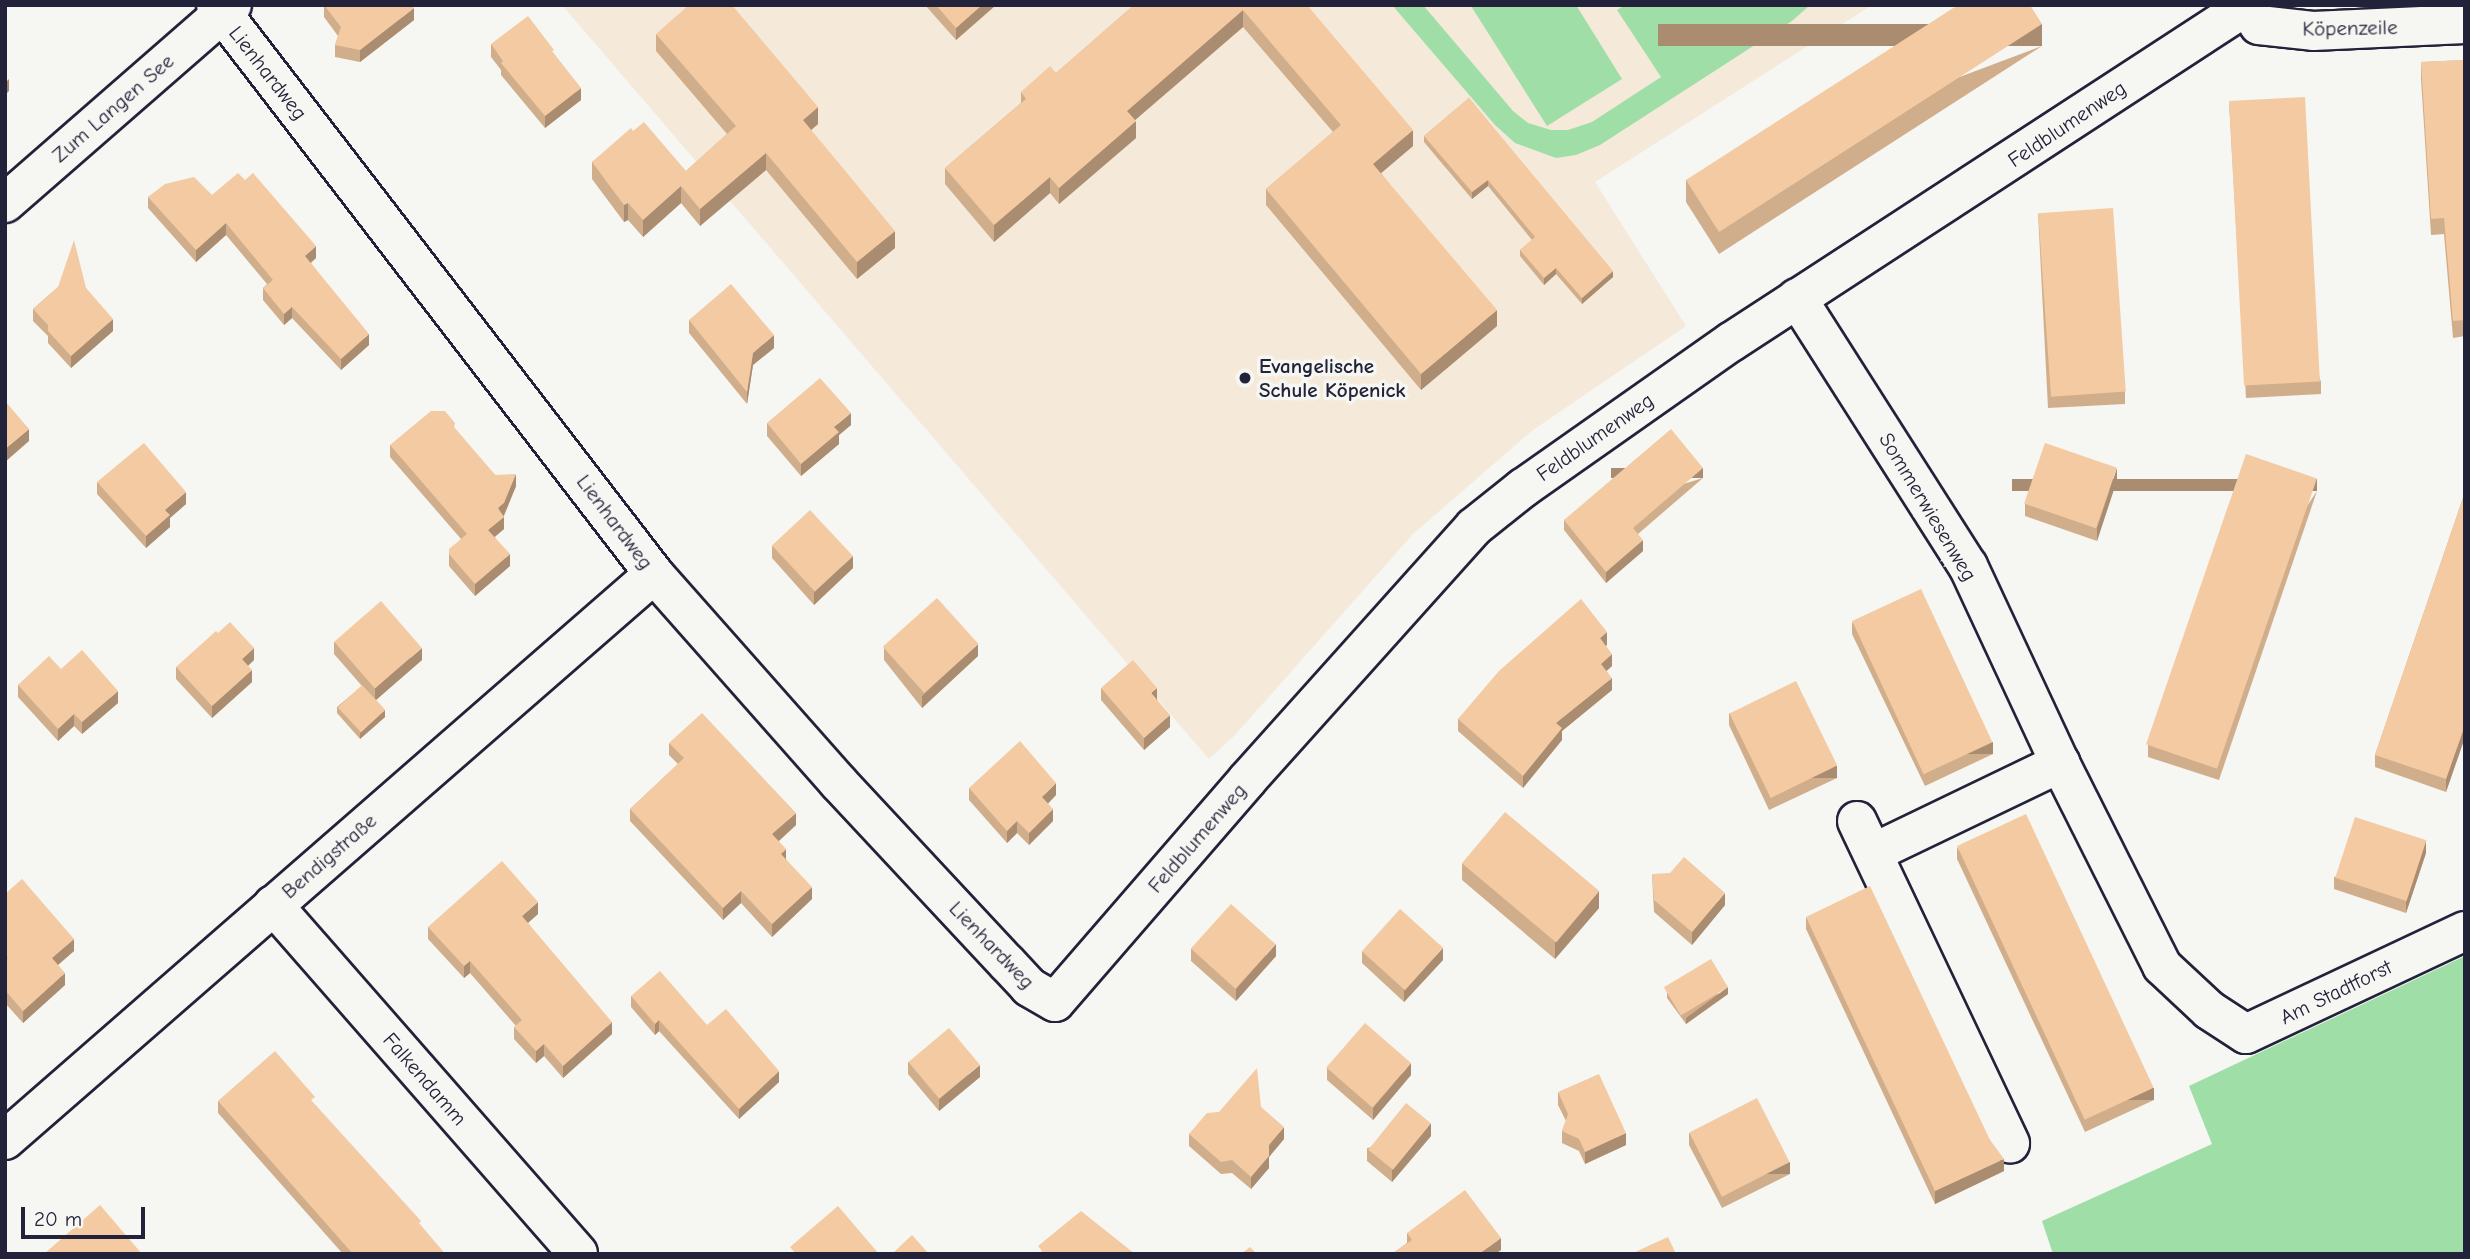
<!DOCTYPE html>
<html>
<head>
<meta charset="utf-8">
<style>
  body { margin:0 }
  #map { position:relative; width:2470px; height:1259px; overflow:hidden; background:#f6f6f2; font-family:"Comic Neue",sans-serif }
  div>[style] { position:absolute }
  .built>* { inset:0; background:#f5e9da }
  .green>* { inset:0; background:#9fdea7 }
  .roads { filter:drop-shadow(2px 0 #22223b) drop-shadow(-2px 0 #22223b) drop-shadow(0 2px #22223b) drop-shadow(0 -2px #22223b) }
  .minor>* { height:38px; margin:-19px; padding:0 19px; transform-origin:19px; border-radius:19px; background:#f6f6f2 }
  .wall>* { inset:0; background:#d1ae8b }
  .shaded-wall>* { inset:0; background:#aa8d71; transform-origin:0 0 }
  .building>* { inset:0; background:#f3caa2; transform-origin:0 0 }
  .dots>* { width:19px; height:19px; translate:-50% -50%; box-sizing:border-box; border:4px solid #f6f6f2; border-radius:50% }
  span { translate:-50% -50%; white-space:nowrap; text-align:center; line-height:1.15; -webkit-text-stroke:7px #f6f6f2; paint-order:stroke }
  .street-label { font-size:21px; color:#22223b }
  .poi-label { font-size:21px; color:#22223b; font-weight:700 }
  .left { translate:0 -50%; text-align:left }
  .frame { position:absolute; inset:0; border:7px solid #22223b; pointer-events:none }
  .scale { position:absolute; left:21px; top:1207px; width:124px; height:32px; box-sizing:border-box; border:4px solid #22223b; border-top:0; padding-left:9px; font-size:21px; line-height:24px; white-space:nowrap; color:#22223b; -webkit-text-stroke:5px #f6f6f2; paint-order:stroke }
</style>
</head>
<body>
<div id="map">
  <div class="built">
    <i style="clip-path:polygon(562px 5px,1872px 5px,1595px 182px,1686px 326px,1533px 430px,1414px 533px,1236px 734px,1209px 759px)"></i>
  </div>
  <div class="green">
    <i style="clip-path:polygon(1392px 5px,1423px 5px,1513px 111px,1528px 123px,1551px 130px,1568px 130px,1592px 122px,1661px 77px,1617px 10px,1625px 5px,1810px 5px,1792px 21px,1600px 145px,1576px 155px,1556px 158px,1515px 143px,1495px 125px)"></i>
    <i style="clip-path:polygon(1576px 5px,1622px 79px,1547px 126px,1471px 6px)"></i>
    <i style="clip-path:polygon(2465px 956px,2465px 1254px,2053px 1254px,2042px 1221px,2212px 1144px,2189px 1086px)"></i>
  </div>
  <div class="roads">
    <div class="minor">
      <i style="left:216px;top:5px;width:718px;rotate:52.41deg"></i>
      <i style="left:654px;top:574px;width:278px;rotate:48.5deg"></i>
      <i style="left:838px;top:782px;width:248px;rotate:47deg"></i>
      <i style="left:1007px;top:963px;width:33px;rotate:47deg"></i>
      <i style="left:1029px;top:987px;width:30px;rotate:30deg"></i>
      <i style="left:1055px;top:1002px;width:295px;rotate:-49.1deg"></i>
      <i style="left:1248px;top:779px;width:338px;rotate:-48.1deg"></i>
      <i style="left:1474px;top:527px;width:63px;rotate:-38.5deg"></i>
      <i style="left:1523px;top:488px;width:254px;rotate:-35.1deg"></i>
      <i style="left:1731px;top:342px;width:617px;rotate:-33.1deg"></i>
      <i style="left:2247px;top:6px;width:22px;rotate:58deg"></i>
      <i style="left:2259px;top:25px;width:54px;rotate:6.3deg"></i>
      <i style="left:2313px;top:31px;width:152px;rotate:-2.6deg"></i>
      <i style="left:5px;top:203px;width:301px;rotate:-41.1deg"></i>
      <i style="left:1797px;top:298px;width:318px;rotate:57.5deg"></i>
      <i style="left:1968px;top:566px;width:217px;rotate:65deg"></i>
      <i style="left:2060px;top:763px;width:227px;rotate:63.3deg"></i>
      <i style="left:2162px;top:966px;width:64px;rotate:43.1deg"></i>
      <i style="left:2209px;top:1010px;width:44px;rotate:33deg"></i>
      <i style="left:2246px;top:1034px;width:242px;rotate:-25.2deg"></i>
      <i style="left:1857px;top:821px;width:357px;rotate:64.6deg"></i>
      <i style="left:1873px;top:853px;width:208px;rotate:-25.7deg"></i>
      <i style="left:273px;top:905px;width:463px;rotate:48.8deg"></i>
      <i style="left:5px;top:1140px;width:861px;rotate:-41.09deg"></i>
    </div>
  </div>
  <div class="wall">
    <i style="clip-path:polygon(324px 5px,414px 20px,360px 62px,335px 57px,335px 45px,338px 36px,324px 17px)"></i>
    <i style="clip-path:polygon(925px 5px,996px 5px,956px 40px)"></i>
    <i style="clip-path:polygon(1134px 5px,1307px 5px,1413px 146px,1381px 173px,1497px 326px,1421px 390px,1266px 205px,1266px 189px,1333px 132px,1243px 27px,1135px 120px,1136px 138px,1059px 204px,1050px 193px,994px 242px,945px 184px,945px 168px,1021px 103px,1021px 92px,1056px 73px)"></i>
    <i style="clip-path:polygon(656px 34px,818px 124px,811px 130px,895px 248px,857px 279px,766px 170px,700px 226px,681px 203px,643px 237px,628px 220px,624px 222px,592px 179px,592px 162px,633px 131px,686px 171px,727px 134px,656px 51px)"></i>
    <i style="clip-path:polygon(491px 44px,554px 54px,581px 100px,545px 128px,501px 75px,501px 70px,491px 57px)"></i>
    <i style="clip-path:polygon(2042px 46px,1719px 254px,1686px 202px,1686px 180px)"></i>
    <i style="clip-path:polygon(2465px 60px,2465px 336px,2453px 338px,2444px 234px,2431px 235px,2421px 79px,2421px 62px)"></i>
    <i style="clip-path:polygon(1469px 98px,1613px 277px,1582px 304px,1556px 274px,1544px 285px,1520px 256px,1520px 250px,1532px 240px,1488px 186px,1472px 199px,1424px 142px,1424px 136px)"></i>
    <i style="clip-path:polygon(2229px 102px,2321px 382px,2321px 394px,2246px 398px)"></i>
    <i style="clip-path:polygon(212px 195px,316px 258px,311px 263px,369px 345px,341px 370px,292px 318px,284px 325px,263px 300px,263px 288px,267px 284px,226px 235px,196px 262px,148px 208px,148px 197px)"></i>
    <i style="clip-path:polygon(2038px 213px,2125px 392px,2125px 404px,2048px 408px)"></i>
    <i style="clip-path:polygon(58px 287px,86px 288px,113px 331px,71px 368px,48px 343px,48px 336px,33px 321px,33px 309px)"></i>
    <i style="clip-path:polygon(689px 320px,774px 348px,753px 365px,747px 404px,689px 333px)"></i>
    <i style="clip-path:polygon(767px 423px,851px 425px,839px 435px,839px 444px,801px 476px,767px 436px)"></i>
    <i style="clip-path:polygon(455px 429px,495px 475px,516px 486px,504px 516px,504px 529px,495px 537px,510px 566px,475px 596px,449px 566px,449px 554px,461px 539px,390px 457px,390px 445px)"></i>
    <i style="clip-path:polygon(1703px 478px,1638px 534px,1643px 551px,1606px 583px,1564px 530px,1564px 520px)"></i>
    <i style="clip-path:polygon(2117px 480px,2097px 541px,2025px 516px,2025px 504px)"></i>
    <i style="clip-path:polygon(97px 482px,186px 504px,170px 518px,170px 527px,146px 548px,97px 494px)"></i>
    <i style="clip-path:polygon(2317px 491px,2219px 780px,2148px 757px,2148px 745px)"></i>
    <i style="clip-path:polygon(2465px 492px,2465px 737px,2446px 792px,2375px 767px,2375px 755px)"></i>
    <i style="clip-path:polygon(772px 546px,853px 568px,814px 605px,772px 558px)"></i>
    <i style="clip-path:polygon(1852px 622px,1993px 754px,1925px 786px,1852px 634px)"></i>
    <i style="clip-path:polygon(334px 642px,422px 660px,375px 700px,385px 717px,360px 739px,337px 713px,337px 707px,362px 686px,334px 654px)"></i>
    <i style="clip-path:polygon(1607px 645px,1606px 646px,1612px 666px,1606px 671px,1612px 690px,1562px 731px,1562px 740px,1523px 788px,1458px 731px,1458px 719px)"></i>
    <i style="clip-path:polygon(884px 648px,978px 656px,922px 708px,884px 660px)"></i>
    <i style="clip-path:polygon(254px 660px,248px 666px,252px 682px,212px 718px,176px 679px,176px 667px)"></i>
    <i style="clip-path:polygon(61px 669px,118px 703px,82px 734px,74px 726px,58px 741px,18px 697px,18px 685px)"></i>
    <i style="clip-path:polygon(1101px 688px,1157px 699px,1170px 727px,1144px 750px,1101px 700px)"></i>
    <i style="clip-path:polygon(1729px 713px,1837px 778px,1769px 810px,1729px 725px)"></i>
    <i style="clip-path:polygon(669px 743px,796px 825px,779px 841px,786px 859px,812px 899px,772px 937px,741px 903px,723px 920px,630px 821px,630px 809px,678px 764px,669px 755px)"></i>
    <i style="clip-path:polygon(969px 788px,1056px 795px,1048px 804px,1053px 821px,1029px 845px,1017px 833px,1007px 843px,969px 800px)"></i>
    <i style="clip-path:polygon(1957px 847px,2154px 1100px,2085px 1132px,1957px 859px)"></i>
    <i style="clip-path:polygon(2426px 853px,2406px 913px,2334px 889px,2334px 877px)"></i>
    <i style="clip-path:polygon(1462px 863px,1599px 908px,1555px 959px,1462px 880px)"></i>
    <i style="clip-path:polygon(1652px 874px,1725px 905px,1692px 945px,1654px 912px)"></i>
    <i style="clip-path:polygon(5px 894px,74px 951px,58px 965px,65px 985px,23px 1023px,5px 1003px)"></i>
    <i style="clip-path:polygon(538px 914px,528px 923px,612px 1034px,563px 1078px,544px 1056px,536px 1063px,514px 1039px,514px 1027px,516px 1026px,470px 973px,464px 978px,428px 939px,428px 927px)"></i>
    <i style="clip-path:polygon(1806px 917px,1990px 1140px,2004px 1171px,1935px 1204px,1806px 929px)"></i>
    <i style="clip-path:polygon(1191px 949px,1276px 956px,1236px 1001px,1191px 961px)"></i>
    <i style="clip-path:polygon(1362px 951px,1443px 960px,1404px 1002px,1362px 963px)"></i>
    <i style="clip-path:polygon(1667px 992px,1728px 994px,1686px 1024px,1667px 998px)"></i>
    <i style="clip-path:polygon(631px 996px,707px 1025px,779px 1082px,739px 1119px,659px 1031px,655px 1035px,631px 1007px)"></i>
    <i style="clip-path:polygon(908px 1062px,980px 1077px,939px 1111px,908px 1074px)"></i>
    <i style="clip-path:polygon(1327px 1068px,1411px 1075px,1373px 1120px,1327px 1080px)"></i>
    <i style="clip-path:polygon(1558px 1092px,1626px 1145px,1585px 1164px,1579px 1151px,1562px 1143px,1562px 1131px,1566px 1121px,1558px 1105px)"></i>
    <i style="clip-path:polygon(218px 1101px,315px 1105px,445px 1254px,343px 1254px,218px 1113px)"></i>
    <i style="clip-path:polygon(1261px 1107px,1284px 1139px,1269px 1157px,1269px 1168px,1251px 1189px,1232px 1173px,1221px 1174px,1189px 1146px,1189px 1134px)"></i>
    <i style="clip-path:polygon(1689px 1133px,1790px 1174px,1722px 1208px,1689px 1145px)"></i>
    <i style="clip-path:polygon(1431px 1136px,1392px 1182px,1367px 1161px,1367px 1148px)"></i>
    <i style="clip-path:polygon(1407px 1233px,1501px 1250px,1495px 1254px,1392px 1254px,1407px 1243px)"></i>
  </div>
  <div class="shaded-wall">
    <i style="clip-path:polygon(982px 5px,996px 5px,956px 40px,956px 28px)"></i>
    <i style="clip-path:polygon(414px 8px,414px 20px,360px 62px,360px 50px)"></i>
    <i style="clip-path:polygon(1243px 10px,1243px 27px,1127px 127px,1127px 111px)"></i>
    <i style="left:2042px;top:24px;width:22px;height:384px;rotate:90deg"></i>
    <i style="clip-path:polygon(9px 79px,9px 91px,5px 95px,5px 83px)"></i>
    <i style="clip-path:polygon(581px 88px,581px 100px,545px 128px,545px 116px)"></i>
    <i style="clip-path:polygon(818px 107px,818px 124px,803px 137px,803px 120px)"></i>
    <i style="clip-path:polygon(1136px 121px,1136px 138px,1059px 204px,1059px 188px)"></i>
    <i style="clip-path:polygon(1413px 130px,1413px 146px,1373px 180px,1373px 164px)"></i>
    <i style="clip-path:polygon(766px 153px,766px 170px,700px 226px,700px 209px)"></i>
    <i style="clip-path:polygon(1050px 177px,1050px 193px,994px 242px,994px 225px)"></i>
    <i style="clip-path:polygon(1488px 180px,1488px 186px,1472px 199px,1472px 192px)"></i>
    <i style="clip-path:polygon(681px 186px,681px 203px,643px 237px,643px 220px)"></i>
    <i style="clip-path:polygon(628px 203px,628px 220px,624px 222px,624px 205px)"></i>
    <i style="clip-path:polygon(226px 223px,226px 235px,196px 262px,196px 250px)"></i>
    <i style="clip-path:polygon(895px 231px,895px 248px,857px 279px,857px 262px)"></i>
    <i style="clip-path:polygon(316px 246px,316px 258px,305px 267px,305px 256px)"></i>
    <i style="clip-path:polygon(1556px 268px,1556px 274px,1544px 285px,1544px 278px)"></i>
    <i style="clip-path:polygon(1613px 271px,1613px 277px,1582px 304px,1582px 298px)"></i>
    <i style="clip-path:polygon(292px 307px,292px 318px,284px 325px,284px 314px)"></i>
    <i style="clip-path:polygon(1497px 310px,1497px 326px,1421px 390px,1421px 374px)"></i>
    <i style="clip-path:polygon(113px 319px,113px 331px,71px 368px,71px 356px)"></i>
    <i style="clip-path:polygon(369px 334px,369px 345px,341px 370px,341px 359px)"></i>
    <i style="clip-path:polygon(774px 335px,774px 348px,753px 365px,747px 404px,747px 392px,753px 353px)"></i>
    <i style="clip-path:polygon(851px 413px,851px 425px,839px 435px,839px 444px,801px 476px,801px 464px,834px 427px)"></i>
    <i style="clip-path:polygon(29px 429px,29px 441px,5px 462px,5px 449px)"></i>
    <i style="left:1703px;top:468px;width:10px;height:92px;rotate:90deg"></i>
    <i style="clip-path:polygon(2117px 468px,2117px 480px,2097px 541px,2097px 528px)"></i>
    <i style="clip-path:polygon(516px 474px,516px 486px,504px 515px,498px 521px,498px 508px)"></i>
    <i style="left:2317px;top:479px;width:12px;height:305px;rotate:90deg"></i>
    <i style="clip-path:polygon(186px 492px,186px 504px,170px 518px,170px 527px,146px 548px,146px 536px,165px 510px)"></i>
    <i style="clip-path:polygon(504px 517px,504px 529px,488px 542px,488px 530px)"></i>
    <i style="clip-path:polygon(1643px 540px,1643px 551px,1606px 583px,1606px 572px)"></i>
    <i style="clip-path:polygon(510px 554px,510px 566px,475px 596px,475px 584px)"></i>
    <i style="clip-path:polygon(853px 556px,853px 568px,814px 605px,814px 592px)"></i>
    <i style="clip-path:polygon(1607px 632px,1607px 645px,1600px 650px,1600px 638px)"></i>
    <i style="clip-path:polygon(978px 644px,978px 656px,922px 708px,922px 696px)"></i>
    <i style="clip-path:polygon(254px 648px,254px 660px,242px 671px,242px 659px)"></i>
    <i style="clip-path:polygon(422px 648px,422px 660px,375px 701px,375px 688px)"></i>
    <i style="clip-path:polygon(1612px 654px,1612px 666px,1601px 676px,1601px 664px)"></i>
    <i style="clip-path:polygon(252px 670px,252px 682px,212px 718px,212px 706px)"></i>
    <i style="clip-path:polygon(1612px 678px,1612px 690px,1562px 731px,1562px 740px,1523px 788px,1523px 776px,1556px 723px)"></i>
    <i style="clip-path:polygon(1157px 688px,1157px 700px,1151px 693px)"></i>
    <i style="clip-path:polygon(118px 691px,118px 703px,82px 734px,82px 722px)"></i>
    <i style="clip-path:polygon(385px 710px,385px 717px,360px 739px,360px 733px)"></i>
    <i style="clip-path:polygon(74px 714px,74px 726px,58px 741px,58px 729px)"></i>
    <i style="clip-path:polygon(1170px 715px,1170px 727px,1144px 750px,1144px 738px)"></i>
    <i style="clip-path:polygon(2465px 725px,2465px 737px,2446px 792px,2446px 779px)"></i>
    <i style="left:1993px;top:742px;width:12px;height:75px;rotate:90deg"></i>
    <i style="left:1837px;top:766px;width:12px;height:75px;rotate:90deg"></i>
    <i style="clip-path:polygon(1056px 783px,1056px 795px,1042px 809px,1042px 797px)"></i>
    <i style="clip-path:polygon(1053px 809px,1053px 821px,1029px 845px,1029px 833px)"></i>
    <i style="clip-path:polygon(796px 813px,796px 825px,772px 847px,772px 834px)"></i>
    <i style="clip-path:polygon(1017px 821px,1017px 833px,1007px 843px,1007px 831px)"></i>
    <i style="clip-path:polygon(2426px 840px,2426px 853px,2406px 913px,2406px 901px)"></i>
    <i style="clip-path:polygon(786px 849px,786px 861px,781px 854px)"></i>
    <i style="clip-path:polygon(812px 887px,812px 899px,772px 937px,772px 924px)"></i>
    <i style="clip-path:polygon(741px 891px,741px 903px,723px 920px,723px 908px)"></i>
    <i style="clip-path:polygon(1599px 891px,1599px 908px,1555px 959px,1555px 941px)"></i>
    <i style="clip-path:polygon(1725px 893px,1725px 905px,1692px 945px,1692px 932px)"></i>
    <i style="clip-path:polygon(538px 902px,538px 914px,522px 928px,522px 916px)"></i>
    <i style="clip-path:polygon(74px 939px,74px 951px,52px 970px,52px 958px)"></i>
    <i style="clip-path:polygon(1276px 944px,1276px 956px,1236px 1001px,1236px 989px)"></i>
    <i style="clip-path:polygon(1443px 948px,1443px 960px,1404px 1002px,1404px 990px)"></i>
    <i style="clip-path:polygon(470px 961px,470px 973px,464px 978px,464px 966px)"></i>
    <i style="clip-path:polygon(65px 973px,65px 985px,23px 1023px,23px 1011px)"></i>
    <i style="clip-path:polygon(1728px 987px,1728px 994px,1686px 1024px,1686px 1018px)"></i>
    <i style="clip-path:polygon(659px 1020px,659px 1031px,655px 1035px,655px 1024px)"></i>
    <i style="clip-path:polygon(612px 1022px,612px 1034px,563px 1078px,563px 1066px)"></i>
    <i style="clip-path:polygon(544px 1044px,544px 1056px,536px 1063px,536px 1051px)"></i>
    <i style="clip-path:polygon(1411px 1063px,1411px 1075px,1373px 1120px,1373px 1108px)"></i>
    <i style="clip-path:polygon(980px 1065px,980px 1077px,939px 1111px,939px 1099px)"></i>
    <i style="clip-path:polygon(779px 1071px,779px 1082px,739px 1119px,739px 1109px)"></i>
    <i style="left:2154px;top:1088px;width:12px;height:76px;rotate:90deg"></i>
    <i style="clip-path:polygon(1431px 1123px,1431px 1136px,1392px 1182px,1392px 1170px)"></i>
    <i style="clip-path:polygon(1284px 1127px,1284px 1139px,1269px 1157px,1269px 1168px,1251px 1189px,1251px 1177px,1269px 1145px)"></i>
    <i style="clip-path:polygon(1626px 1133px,1626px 1145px,1585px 1164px,1585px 1152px)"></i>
    <i style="clip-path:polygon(2004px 1159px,2004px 1171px,1935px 1204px,1935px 1191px)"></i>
    <i style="left:1790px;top:1162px;width:12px;height:76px;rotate:90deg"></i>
    <i style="clip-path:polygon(1501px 1238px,1501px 1250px,1495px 1254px,1479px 1254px)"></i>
  </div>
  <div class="building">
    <i style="clip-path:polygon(324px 5px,412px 5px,414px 8px,360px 50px,335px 45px,341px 27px)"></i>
    <i style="clip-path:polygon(689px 5px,732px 5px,818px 107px,803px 120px,895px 231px,857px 262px,766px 153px,700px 209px,681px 186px,643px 220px,628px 203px,624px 205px,592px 162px,631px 128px,633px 131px,644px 122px,686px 171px,736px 126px,656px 34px)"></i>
    <i style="clip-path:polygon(936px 5px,982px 5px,956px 28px)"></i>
    <i style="clip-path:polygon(1134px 5px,1307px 5px,1413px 130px,1373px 164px,1497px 310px,1421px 374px,1266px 189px,1341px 125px,1243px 10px,1127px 111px,1136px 121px,1059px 188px,1050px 177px,994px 225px,945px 168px,1026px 99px,1021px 92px,1050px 66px,1056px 73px)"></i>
    <i style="clip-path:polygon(1958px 5px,2030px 5px,2042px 24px,1719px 232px,1686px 180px)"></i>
    <i style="clip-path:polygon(528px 16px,554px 50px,552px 51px,581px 88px,545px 116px,501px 63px,503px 61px,491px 44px)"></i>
    <i style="clip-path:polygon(2465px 60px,2465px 320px,2453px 321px,2444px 218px,2431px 219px,2421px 62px)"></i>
    <i style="left:2305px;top:97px;width:285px;height:76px;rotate:87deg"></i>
    <i style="clip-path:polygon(1469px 98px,1613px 271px,1582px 298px,1556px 268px,1544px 278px,1520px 250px,1535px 237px,1488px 180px,1472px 192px,1424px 136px)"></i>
    <i style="clip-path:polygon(238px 173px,245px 180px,253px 173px,316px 246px,305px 256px,369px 334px,341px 359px,292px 307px,284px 314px,263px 288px,273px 280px,226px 223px,196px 250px,148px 197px,165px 184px,194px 177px,212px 195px)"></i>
    <i style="left:2113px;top:208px;width:184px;height:75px;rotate:86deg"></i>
    <i style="clip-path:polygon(74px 240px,86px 288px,113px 319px,71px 356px,48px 331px,48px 325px,33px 309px,58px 287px)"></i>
    <i style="clip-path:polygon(731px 284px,774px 335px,753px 353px,747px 392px,689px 320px)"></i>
    <i style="clip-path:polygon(820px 378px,851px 413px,834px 427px,839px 432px,801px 464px,767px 423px)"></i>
    <i style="clip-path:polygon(5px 401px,29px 429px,5px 449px)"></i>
    <i style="clip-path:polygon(431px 411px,445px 411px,455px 423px,454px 427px,495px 475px,516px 474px,504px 503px,498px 508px,504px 517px,488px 530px,510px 554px,475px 584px,449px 554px,449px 549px,467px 534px,390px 445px)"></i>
    <i style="clip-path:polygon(1671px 429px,1703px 468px,1633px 528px,1643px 540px,1606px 572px,1564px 520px)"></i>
    <i style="clip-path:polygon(144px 443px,186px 492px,165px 510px,170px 515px,146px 536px,97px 482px)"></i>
    <i style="left:2045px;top:443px;width:76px;height:64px;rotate:19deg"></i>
    <i style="left:2246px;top:454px;width:75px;height:307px;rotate:19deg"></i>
    <i style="clip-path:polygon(2465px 492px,2465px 725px,2446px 779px,2375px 755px)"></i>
    <i style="left:810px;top:510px;width:63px;height:52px;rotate:47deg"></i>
    <i style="left:1921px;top:589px;width:169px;height:76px;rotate:65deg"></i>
    <i style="left:937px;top:598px;width:62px;height:73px;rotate:48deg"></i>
    <i style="clip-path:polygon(1581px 599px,1607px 632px,1600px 638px,1612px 654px,1601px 664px,1612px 678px,1556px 723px,1562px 728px,1523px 776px,1458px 719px,1499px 671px)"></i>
    <i style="left:381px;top:601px;width:62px;height:62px;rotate:49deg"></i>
    <i style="clip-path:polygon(230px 622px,254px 648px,242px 659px,252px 670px,212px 706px,176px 667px,216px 631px,218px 633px)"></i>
    <i style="clip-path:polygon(82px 650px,118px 691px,82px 722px,74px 714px,58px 729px,18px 685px,49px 656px,61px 669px)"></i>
    <i style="clip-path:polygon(1133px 660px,1157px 688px,1151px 693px,1170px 715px,1144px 738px,1101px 688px)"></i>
    <i style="left:1796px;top:681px;width:94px;height:74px;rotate:64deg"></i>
    <i style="left:362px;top:685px;width:34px;height:33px;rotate:47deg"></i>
    <i style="clip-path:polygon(702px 713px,796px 813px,772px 834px,786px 849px,781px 854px,812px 887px,772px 924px,741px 891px,723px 908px,630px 809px,684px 758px,669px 743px)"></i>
    <i style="clip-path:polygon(1020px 741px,1056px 783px,1042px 797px,1053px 809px,1029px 833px,1017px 821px,1007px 831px,969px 788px)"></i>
    <i style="left:1505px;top:812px;width:123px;height:67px;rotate:40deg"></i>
    <i style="left:2026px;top:814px;width:302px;height:76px;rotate:65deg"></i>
    <i style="left:2355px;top:817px;width:75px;height:64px;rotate:18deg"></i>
    <i style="clip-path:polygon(1684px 857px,1725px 893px,1692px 932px,1654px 900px,1652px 874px,1670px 873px)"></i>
    <i style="clip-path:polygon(502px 861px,538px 902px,522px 916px,612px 1022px,563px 1066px,544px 1044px,536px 1051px,514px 1027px,522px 1020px,470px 961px,464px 966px,428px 927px)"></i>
    <i style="clip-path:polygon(22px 879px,74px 939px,52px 958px,65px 973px,23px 1011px,5px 990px,5px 961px,8px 958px,5px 955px,5px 894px)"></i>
    <i style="clip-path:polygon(1870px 886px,1990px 1140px,2004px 1159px,1935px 1191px,1806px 917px)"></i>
    <i style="left:1231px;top:904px;width:60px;height:60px;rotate:42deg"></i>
    <i style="left:1400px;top:909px;width:58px;height:57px;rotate:42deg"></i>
    <i style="left:1711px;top:959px;width:33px;height:55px;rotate:59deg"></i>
    <i style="clip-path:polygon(660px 971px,707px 1025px,726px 1009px,779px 1071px,739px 1109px,659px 1020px,655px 1024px,631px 996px)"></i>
    <i style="left:1365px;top:1023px;width:61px;height:59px;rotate:41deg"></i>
    <i style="left:949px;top:1028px;width:48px;height:53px;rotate:50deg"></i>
    <i style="clip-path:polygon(275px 1051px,315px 1097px,311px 1100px,421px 1221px,419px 1223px,445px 1254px,353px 1254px,218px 1101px)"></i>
    <i style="clip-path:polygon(1257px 1068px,1261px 1107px,1284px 1127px,1269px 1145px,1269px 1156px,1251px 1177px,1232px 1160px,1221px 1162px,1189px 1134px,1207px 1113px,1219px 1112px)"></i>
    <i style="clip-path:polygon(1599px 1074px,1626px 1133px,1585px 1152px,1579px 1139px,1562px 1131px,1568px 1114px,1558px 1092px)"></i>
    <i style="left:1757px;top:1098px;width:72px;height:76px;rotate:63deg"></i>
    <i style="left:1406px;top:1103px;width:32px;height:60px;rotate:39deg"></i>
    <i style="clip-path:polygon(1465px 1190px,1501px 1238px,1479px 1254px,1392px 1254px,1412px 1240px,1407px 1233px)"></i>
    <i style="clip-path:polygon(100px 1205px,142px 1254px,44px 1254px)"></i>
    <i style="clip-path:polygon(838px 1206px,879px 1254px,796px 1254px,790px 1247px)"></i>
    <i style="clip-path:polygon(1081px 1211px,1135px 1254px,1039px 1254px,1042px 1251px,1038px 1246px)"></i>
    <i style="clip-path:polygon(912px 1235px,929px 1254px,892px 1254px)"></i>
    <i style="clip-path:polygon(1668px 1237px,1676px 1254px,1634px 1254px,1633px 1253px)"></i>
    <i style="clip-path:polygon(1250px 1247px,1257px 1254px,1241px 1254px)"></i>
  </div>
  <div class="dots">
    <i style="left:1245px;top:378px;background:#22223b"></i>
  </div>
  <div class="street-label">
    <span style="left:2350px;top:28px;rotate:-1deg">Köpenzeile</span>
    <span style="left:268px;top:73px;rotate:52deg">Lienhardweg</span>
    <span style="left:113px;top:108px;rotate:-41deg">Zum Langen See</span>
    <span style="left:2067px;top:124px;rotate:-34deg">Feldblumenweg</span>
    <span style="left:1595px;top:437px;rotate:-35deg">Feldblumenweg</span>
    <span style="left:1928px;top:507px;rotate:59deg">Sommerwiesenweg</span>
    <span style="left:615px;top:522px;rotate:53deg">Lienhardweg</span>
    <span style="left:1197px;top:838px;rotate:-49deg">Feldblumenweg</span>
    <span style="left:329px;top:856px;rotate:-41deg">Bendigstraße</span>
    <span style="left:992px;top:945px;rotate:46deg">Lienhardweg</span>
    <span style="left:2336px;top:992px;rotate:-26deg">Am Stadtforst</span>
    <span style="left:425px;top:1079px;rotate:49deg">Falkendamm</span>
  </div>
  <div class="poi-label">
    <span class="left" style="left:1259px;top:378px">Evangelische<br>Schule Köpenick</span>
  </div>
  <div class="frame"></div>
  <div class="scale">20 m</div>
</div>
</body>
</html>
